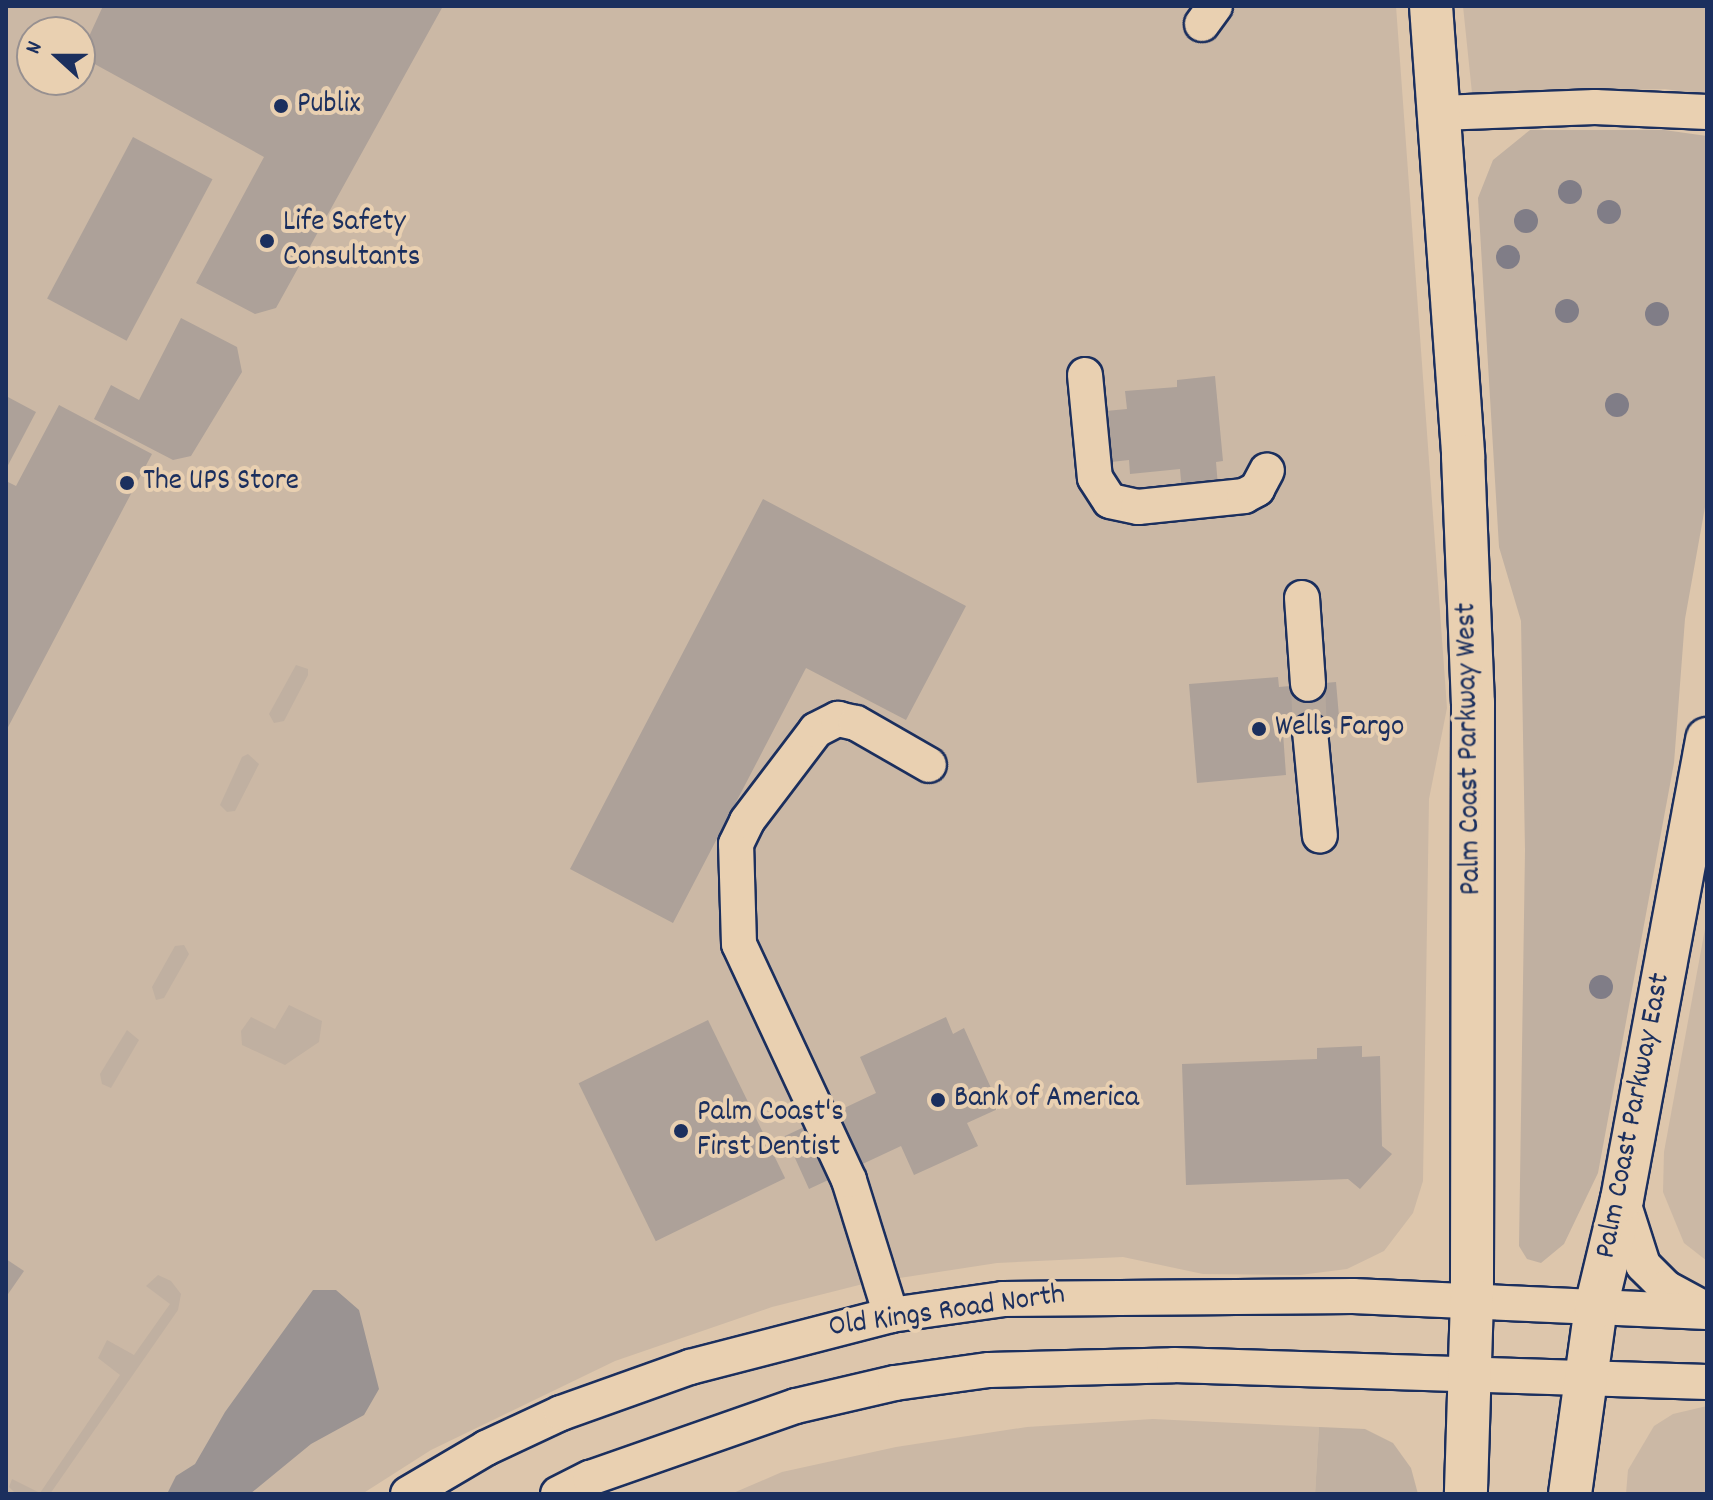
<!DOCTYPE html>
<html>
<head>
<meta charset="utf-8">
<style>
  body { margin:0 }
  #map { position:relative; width:1713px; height:1500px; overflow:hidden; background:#ddc6ac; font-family:Dekko,sans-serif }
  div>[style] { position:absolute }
  .built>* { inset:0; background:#cbb8a5 }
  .green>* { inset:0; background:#c0b0a1 }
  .water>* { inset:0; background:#9a9392 }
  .building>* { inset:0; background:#ada199; transform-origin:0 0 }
  .minor-tunnel>* { height:34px; margin-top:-17px; transform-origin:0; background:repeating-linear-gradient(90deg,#b6a89c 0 34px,transparent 0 51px) }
  .roads { filter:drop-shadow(2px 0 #1b2f5e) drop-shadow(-2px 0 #1b2f5e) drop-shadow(0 2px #1b2f5e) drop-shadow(0 -2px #1b2f5e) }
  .minor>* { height:34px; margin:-17px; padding:0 17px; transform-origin:17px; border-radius:17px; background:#e9d0b1 }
  .major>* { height:42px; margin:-21px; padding:0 21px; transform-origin:21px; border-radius:21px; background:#e9d0b1 }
  .trees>* { width:24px; height:24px; margin:-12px; border-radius:50%; background:#807d87 }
  .dots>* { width:22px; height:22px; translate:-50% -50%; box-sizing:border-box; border:4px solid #e9d0b1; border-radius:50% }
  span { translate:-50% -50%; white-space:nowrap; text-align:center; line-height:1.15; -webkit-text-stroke:8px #e9d0b1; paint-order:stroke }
  .poi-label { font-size:30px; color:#1b2f5e }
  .left { translate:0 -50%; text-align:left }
  .street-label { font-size:30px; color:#1b2f5e }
  .frame { position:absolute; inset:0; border:8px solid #1b2f5e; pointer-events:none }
  .north { position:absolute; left:16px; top:16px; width:80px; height:80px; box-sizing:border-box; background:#e9d0b1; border:2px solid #979090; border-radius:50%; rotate:291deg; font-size:22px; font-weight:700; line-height:32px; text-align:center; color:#1b2f5e }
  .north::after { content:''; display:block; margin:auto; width:28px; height:36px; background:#1b2f5e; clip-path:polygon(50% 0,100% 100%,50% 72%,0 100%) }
</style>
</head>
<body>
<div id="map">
  <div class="built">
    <i style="clip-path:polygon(evenodd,6px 6px,1396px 6px,1447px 708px,1429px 799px,1423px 1181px,1413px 1213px,1384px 1251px,1347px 1269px,1300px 1275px,1203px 1274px,1123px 1257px,997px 1263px,867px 1283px,772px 1307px,615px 1361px,431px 1450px,362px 1494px,6px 1494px,6px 6px,32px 32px,80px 32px,80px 80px,32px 80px,32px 32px)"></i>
    <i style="clip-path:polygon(1463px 6px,1707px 6px,1707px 95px,1665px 89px,1472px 93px)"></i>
    <i style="clip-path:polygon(1707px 918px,1707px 1261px,1684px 1243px,1663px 1192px,1664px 1152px)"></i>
    <i style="clip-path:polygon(1707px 1406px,1707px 1494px,1626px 1494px,1628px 1470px,1654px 1426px,1673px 1414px)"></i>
    <i style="clip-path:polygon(1153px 1419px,1319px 1427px,1315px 1494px,731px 1494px,782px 1472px,896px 1447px,1027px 1427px)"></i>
  </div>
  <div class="green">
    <i style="clip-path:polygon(1530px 130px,1664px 130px,1707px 136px,1707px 496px,1685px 619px,1674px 763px,1598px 1173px,1564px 1244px,1541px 1263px,1527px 1259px,1519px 1246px,1525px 850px,1521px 621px,1499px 547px,1478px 198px,1493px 160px)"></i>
    <i style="clip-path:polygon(296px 665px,308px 669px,308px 675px,284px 721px,274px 723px,269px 714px)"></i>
    <i style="clip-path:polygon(248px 754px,259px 764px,235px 811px,227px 812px,220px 805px,242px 757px)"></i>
    <i style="clip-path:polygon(184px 945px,189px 954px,164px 998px,156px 1000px,152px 987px,175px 946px)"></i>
    <i style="clip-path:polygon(289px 1005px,322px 1021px,319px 1042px,285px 1065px,242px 1045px,241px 1031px,251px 1017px,275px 1029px)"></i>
    <i style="clip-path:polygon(127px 1030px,139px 1040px,111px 1088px,102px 1084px,100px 1074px)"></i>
    <i style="clip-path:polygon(158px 1275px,171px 1281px,181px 1294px,178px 1310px,50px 1494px,16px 1494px,9px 1487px,12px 1479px,40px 1493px,120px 1375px,98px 1358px,107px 1340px,134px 1355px,170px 1304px,146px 1286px)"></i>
    <i style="clip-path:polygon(1319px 1427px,1365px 1429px,1393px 1443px,1411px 1468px,1418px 1494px,1315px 1494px)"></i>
  </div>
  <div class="water">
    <i style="clip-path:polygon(313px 1290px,336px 1290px,359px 1310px,379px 1389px,364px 1415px,311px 1444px,250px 1494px,167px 1494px,176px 1476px,195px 1464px,225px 1412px)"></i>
  </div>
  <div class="building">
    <i style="clip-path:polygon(103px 6px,443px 6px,276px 308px,255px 314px,196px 283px,264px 157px,80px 56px)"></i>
    <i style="left:133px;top:137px;width:90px;height:183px;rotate:28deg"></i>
    <i style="clip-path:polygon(181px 318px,237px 347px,242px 372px,191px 456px,173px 460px,94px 419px,111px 385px,139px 400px)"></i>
    <i style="clip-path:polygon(1215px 376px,1223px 461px,1216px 462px,1220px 511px,1184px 515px,1180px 469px,1130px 474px,1129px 460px,1111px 462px,1106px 411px,1127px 409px,1125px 391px,1177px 387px,1177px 380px)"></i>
    <i style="clip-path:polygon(6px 396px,36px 412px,6px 469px)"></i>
    <i style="clip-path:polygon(59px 405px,152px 454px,6px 731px,6px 481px,16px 486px)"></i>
    <i style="clip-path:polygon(763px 499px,966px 606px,906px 720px,806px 668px,673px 923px,570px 869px)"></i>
    <i style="clip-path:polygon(1278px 677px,1279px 687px,1336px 682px,1340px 728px,1283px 733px,1286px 775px,1197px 783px,1189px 684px)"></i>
    <i style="clip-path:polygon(946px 1017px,953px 1034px,964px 1028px,1000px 1108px,967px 1123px,978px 1146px,914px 1175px,901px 1146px,809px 1189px,785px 1136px,876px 1093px,860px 1057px)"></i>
    <i style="left:708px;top:1020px;width:176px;height:144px;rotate:64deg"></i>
    <i style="clip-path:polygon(1362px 1046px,1362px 1057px,1380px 1056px,1382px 1146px,1392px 1154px,1360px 1189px,1348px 1179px,1186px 1185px,1182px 1064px,1317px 1059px,1317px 1048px)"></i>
    <i style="clip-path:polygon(6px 1259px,24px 1271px,6px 1297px)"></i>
  </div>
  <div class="minor-tunnel">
    <i style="left:1308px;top:684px;width:47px;rotate:87.6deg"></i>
  </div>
  <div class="roads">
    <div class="minor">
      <i style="left:1202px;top:24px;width:22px;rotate:-54deg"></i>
      <i style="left:1440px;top:113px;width:155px;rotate:-2.2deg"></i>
      <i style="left:1595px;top:107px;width:112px;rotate:2.6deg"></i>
      <i style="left:1085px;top:375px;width:103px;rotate:84.5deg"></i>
      <i style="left:1095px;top:478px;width:27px;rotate:57deg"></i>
      <i style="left:1110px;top:501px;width:29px;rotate:12deg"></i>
      <i style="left:1138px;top:507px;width:107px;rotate:-5.9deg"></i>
      <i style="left:1244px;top:496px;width:15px;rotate:-28deg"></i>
      <i style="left:1257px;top:489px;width:21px;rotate:-62deg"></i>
      <i style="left:1302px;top:598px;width:86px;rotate:86deg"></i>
      <i style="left:1310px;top:731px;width:105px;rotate:84.6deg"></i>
      <i style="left:1622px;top:1199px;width:69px;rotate:72.3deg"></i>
      <i style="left:1643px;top:1265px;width:33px;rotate:45deg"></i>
      <i style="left:1666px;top:1288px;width:42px;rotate:28.4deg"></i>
      <i style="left:891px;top:1315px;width:141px;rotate:-107.3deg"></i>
      <i style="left:849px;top:1180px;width:260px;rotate:-115deg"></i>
      <i style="left:739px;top:944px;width:100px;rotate:-91.7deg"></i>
      <i style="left:736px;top:844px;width:25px;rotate:-64deg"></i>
      <i style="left:747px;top:821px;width:114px;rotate:-52.8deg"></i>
      <i style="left:816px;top:730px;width:25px;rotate:-27deg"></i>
      <i style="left:838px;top:719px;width:18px;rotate:13deg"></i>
      <i style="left:856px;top:723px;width:84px;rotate:29.9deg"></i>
      <i style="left:408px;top:1494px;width:91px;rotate:-30.5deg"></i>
      <i style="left:486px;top:1448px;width:83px;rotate:-25deg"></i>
      <i style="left:561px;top:1413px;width:137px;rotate:-19.6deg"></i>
      <i style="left:690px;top:1367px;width:208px;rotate:-14.5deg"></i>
      <i style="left:891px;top:1315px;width:113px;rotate:-8.1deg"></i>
      <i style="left:1003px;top:1299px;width:350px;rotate:-0.5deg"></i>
      <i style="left:1353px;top:1296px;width:354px;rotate:2.6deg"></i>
      <i style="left:558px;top:1494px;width:36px;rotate:-27deg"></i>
      <i style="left:590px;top:1478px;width:218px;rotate:-19.3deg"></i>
      <i style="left:796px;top:1406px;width:102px;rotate:-13.1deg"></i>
      <i style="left:895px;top:1383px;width:95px;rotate:-7.9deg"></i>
      <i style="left:989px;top:1370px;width:185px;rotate:-1.5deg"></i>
      <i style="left:1174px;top:1365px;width:533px;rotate:1.83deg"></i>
    </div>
    <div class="major">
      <i style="left:1431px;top:6px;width:451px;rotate:85.9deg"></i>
      <i style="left:1463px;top:456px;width:247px;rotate:87.7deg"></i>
      <i style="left:1473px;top:703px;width:596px;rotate:90.1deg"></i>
      <i style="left:1472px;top:1299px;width:195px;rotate:91.8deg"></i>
      <i style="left:1570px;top:1494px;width:189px;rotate:-82.1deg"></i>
      <i style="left:1596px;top:1307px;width:111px;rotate:-76.5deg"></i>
      <i style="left:1622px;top:1199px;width:468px;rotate:-79.5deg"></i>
    </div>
  </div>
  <div class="trees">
    <i style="left:1570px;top:192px"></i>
    <i style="left:1609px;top:212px"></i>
    <i style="left:1526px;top:221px"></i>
    <i style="left:1508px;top:257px"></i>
    <i style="left:1567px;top:311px"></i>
    <i style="left:1657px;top:314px"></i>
    <i style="left:1617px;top:405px"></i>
    <i style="left:1601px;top:987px"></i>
  </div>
  <div class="dots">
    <i style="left:281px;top:106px;background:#1b2f5e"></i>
    <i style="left:267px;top:241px;background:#1b2f5e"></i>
    <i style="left:127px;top:483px;background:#1b2f5e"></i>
    <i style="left:1259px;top:729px;background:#1b2f5e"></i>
    <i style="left:938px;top:1100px;background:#1b2f5e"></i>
    <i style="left:681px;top:1131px;background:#1b2f5e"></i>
  </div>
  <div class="poi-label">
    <span class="left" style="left:297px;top:106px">Publix</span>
    <span class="left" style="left:283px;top:241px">Life Safety<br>Consultants</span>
    <span class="left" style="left:143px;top:483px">The UPS Store</span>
    <span class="left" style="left:1275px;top:729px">Wells Fargo</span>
    <span class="left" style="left:954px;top:1100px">Bank of America</span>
    <span class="left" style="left:697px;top:1131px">Palm Coast's<br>First Dentist</span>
  </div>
  <div class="street-label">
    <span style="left:1471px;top:749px;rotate:-91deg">Palm Coast Parkway West</span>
    <span style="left:1635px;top:1116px;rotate:-79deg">Palm Coast Parkway East</span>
    <span style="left:947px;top:1313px;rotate:-8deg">Old Kings Road North</span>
  </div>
  <div class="frame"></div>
  <div class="north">N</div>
</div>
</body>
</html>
